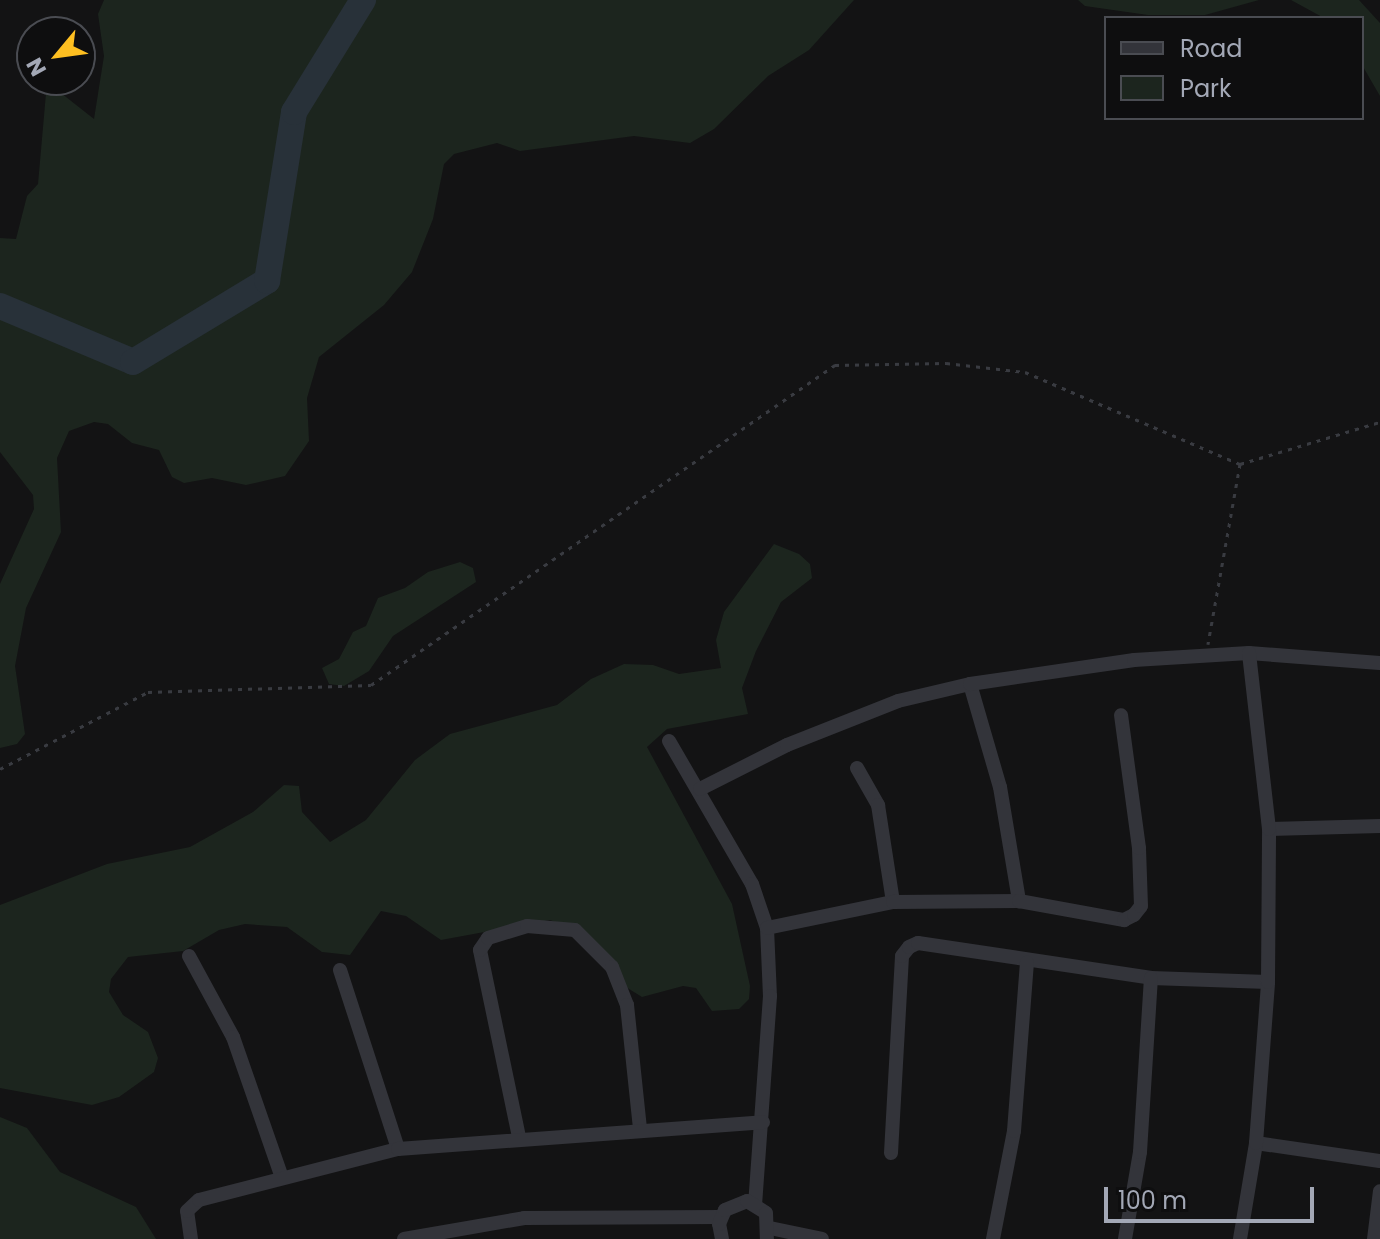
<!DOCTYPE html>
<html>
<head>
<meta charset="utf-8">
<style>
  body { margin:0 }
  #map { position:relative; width:1380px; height:1239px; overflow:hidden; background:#131314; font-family:Poppins,sans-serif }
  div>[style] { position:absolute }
  .green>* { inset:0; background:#1c251e }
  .river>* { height:26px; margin:-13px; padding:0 13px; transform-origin:13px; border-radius:13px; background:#283139 }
  .path>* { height:3px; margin-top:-1.5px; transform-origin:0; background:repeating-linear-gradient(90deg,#393b41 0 4px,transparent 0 10px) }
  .minor>* { height:14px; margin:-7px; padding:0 7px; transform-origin:7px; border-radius:7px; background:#33343a }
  span { translate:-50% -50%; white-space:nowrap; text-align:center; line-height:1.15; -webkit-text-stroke:8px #0e0e0f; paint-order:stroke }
  .legend { position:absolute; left:1104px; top:16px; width:260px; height:104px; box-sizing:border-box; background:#0e0e0f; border:2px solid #4a4c52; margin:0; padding:10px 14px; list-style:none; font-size:24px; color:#a3a8b6 }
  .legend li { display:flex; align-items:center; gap:16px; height:40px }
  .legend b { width:40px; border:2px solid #4a4c52 }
  .north { position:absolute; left:16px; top:16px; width:80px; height:80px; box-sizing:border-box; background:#0e0e0f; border:2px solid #4a4c52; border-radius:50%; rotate:241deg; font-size:22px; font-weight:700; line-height:32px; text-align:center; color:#a3a8b6 }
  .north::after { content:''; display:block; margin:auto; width:28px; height:36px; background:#febf21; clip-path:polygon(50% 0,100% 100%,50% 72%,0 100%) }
  .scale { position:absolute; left:1104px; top:1187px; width:210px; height:36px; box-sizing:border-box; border:4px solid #a3a8b6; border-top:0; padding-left:10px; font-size:24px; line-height:28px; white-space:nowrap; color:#a3a8b6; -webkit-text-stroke:6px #0e0e0f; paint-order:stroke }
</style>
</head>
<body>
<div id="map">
  <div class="green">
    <i style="clip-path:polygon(104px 0,854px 0,809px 50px,768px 76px,714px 129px,690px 143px,634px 136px,520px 151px,497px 143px,454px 154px,444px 164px,433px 219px,412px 272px,384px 305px,319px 357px,307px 398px,309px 441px,285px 476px,246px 485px,212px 478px,184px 483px,172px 477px,159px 450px,132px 443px,108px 424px,94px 422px,69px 431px,57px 458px,61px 532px,26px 608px,15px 666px,25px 734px,17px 744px,0 748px,0 584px,34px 509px,33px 495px,0 452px,0 238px,16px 239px,27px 196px,38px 184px,47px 82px,94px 119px,104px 56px,98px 14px)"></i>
    <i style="clip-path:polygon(1078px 0,1259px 0,1205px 15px,1148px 15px,1085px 6px)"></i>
    <i style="clip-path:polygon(1291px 0,1359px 0,1380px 23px,1380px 96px,1362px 65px,1362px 18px,1324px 18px)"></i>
    <i style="clip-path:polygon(774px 544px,799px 554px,810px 564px,812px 578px,781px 602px,756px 651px,742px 688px,748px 714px,667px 729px,647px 747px,732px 904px,750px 986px,749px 999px,739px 1009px,712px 1011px,696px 988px,683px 986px,642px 997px,621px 984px,576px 930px,550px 920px,441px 940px,406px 916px,381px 911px,350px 955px,322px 952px,287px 927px,245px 924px,219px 930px,183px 951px,128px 957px,111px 979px,109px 992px,123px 1015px,148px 1032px,158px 1058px,154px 1072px,119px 1097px,92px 1105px,0 1088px,0 905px,107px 864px,190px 847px,253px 812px,284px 785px,299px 786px,302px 812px,330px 842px,366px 820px,415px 760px,450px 734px,557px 705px,591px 679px,624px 664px,653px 665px,679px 674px,721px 668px,716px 640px,724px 612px)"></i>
    <i style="clip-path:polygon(460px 562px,473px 568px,476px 582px,393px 636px,369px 671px,344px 686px,329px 684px,322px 668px,339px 659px,353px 632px,366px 626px,378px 598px,405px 588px,428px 572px)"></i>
    <i style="clip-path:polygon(0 1117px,27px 1128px,60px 1172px,136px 1207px,156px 1239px,0 1239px)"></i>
  </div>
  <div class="river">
    <i style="left:0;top:306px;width:144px;rotate:22.8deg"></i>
    <i style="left:133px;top:362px;width:157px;rotate:-31.2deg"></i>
    <i style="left:267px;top:281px;width:171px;rotate:-80.9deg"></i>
    <i style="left:294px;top:112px;width:132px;rotate:-58.4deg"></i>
  </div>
  <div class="path">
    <i style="left:1240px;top:464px;width:146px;rotate:-16.7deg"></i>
    <i style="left:0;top:769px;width:167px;rotate:-27.5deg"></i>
    <i style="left:148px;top:692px;width:223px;rotate:-1.8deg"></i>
    <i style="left:371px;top:685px;width:564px;rotate:-34.59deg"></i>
    <i style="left:835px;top:365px;width:111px;rotate:-1deg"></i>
    <i style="left:946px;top:363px;width:80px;rotate:6.5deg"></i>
    <i style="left:1025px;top:372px;width:234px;rotate:23.2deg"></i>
    <i style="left:1240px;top:464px;width:183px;rotate:100.1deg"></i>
  </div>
  <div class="minor">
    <i style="left:970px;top:684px;width:107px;rotate:73.8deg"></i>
    <i style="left:1000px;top:787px;width:116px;rotate:80.5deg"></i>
    <i style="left:669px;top:741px;width:165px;rotate:59.9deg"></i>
    <i style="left:752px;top:884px;width:46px;rotate:71.2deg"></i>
    <i style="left:767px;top:928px;width:68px;rotate:87.5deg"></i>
    <i style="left:770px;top:996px;width:208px;rotate:94.1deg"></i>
    <i style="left:857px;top:768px;width:43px;rotate:60.4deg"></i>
    <i style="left:878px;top:805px;width:98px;rotate:81.2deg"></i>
    <i style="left:700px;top:789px;width:97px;rotate:-26.8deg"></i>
    <i style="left:787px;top:745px;width:119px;rotate:-21.6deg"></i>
    <i style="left:898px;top:701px;width:74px;rotate:-13.3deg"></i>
    <i style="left:970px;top:684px;width:166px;rotate:-8.3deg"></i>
    <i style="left:1134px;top:660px;width:115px;rotate:-3.5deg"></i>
    <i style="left:1249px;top:653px;width:131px;rotate:4.4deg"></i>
    <i style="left:1269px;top:829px;width:111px;rotate:-1.5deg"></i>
    <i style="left:767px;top:928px;width:129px;rotate:-11.7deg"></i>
    <i style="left:893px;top:902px;width:126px;rotate:-0.5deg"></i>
    <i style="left:1019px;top:901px;width:107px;rotate:10.3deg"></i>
    <i style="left:1124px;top:920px;width:11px;rotate:-27deg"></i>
    <i style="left:1134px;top:915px;width:11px;rotate:-52deg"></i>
    <i style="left:1141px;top:906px;width:58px;rotate:-92deg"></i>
    <i style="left:1139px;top:848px;width:134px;rotate:-97.7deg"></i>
    <i style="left:189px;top:956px;width:92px;rotate:61.5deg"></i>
    <i style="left:233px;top:1037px;width:146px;rotate:70.8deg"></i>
    <i style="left:340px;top:970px;width:188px;rotate:72deg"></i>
    <i style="left:519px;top:1137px;width:191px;rotate:-101.8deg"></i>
    <i style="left:480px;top:950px;width:14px;rotate:-56deg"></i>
    <i style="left:488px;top:938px;width:41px;rotate:-17.1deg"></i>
    <i style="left:527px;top:926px;width:48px;rotate:4.8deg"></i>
    <i style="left:575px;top:930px;width:52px;rotate:45deg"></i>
    <i style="left:612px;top:967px;width:41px;rotate:68.5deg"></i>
    <i style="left:627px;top:1005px;width:125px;rotate:84deg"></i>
    <i style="left:1256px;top:1143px;width:125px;rotate:8.3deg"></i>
    <i style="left:891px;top:1153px;width:197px;rotate:-86.8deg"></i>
    <i style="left:902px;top:956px;width:11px;rotate:-52deg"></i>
    <i style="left:909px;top:947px;width:10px;rotate:-24deg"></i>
    <i style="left:918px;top:943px;width:236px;rotate:8.5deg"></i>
    <i style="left:1151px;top:978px;width:117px;rotate:2deg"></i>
    <i style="left:770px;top:1228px;width:53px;rotate:11.9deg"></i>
    <i style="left:191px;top:1239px;width:28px;rotate:-98deg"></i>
    <i style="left:187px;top:1211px;width:16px;rotate:-43deg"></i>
    <i style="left:199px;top:1200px;width:205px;rotate:-14.4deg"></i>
    <i style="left:398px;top:1149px;width:366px;rotate:-4.2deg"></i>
    <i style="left:404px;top:1239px;width:122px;rotate:-9.9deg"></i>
    <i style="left:524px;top:1218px;width:197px;rotate:-0.3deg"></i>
    <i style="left:722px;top:1239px;width:15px;rotate:-101deg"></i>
    <i style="left:719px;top:1224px;width:15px;rotate:-67deg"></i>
    <i style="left:725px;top:1210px;width:24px;rotate:-22deg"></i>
    <i style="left:747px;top:1201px;width:22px;rotate:32deg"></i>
    <i style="left:766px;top:1213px;width:26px;rotate:88deg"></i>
    <i style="left:993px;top:1239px;width:110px;rotate:-79deg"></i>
    <i style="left:1014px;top:1131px;width:169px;rotate:-85.6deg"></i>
    <i style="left:1125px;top:1239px;width:88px;rotate:-80.2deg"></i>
    <i style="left:1140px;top:1152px;width:174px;rotate:-86.4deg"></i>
    <i style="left:1240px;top:1239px;width:97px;rotate:-80.5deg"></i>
    <i style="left:1256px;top:1143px;width:161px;rotate:-85.7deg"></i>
    <i style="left:1268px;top:982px;width:153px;rotate:-89.6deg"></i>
    <i style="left:1269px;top:829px;width:177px;rotate:-96.5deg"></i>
    <i style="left:1374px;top:1239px;width:48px;rotate:-82.9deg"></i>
  </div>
  <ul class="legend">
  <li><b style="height:10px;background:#33343a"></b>Road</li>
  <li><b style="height:22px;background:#1c251e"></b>Park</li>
  </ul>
  <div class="north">N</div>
  <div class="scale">100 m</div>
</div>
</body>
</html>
